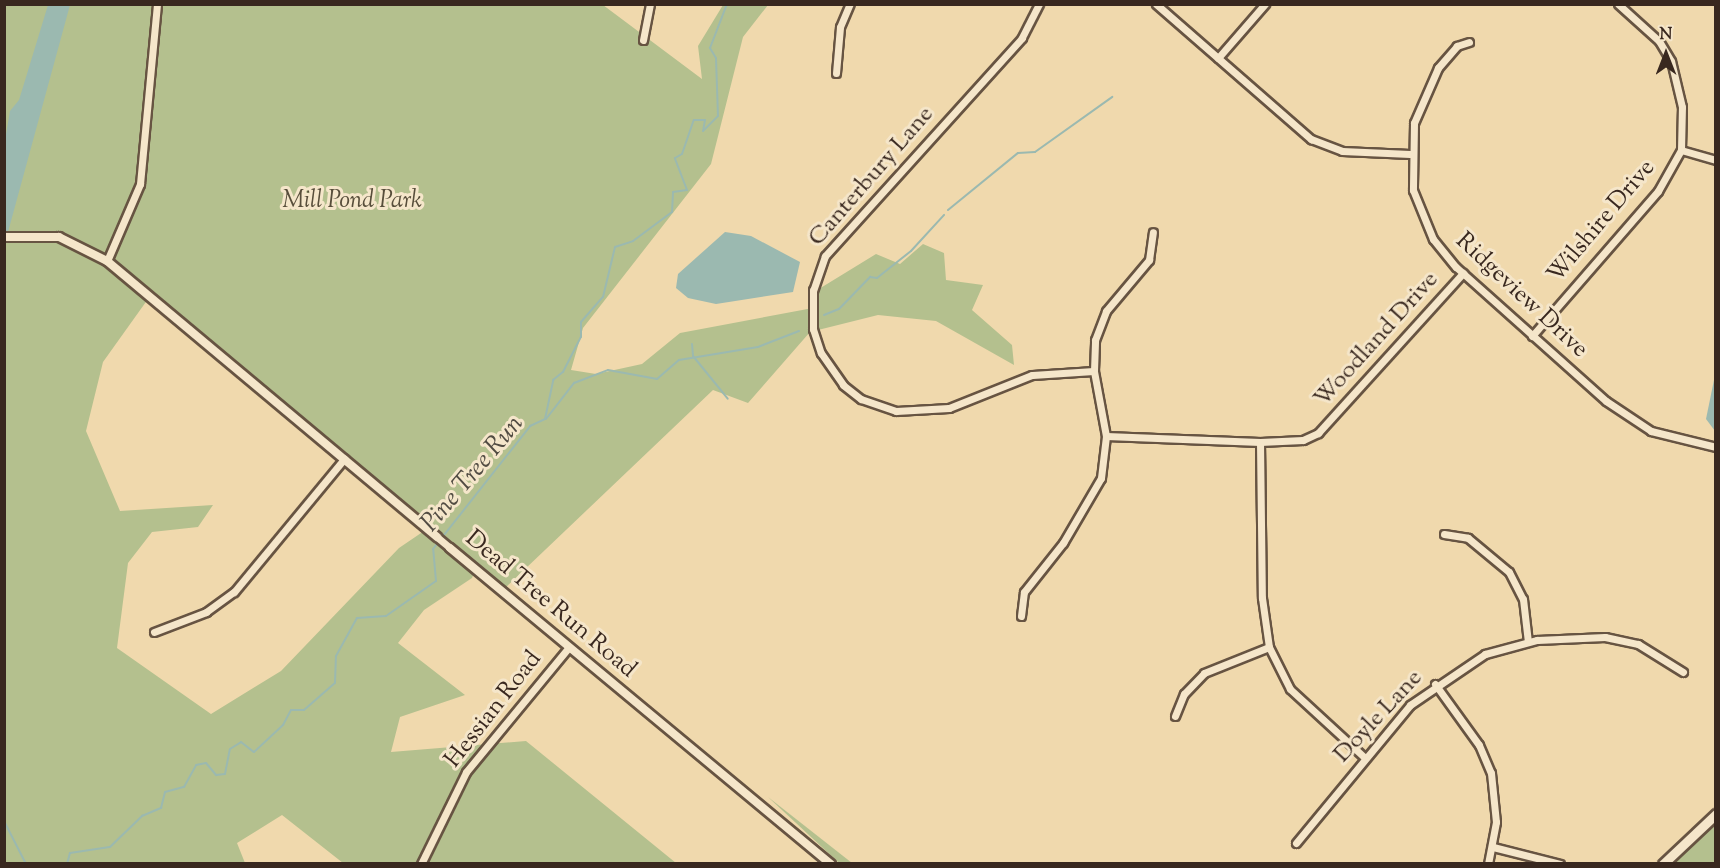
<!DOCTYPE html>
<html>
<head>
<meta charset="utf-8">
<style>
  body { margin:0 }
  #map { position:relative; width:1720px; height:868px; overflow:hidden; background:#f0d9ad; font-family:"Sorts Mill Goudy",serif }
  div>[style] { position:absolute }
  .green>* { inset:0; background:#b4c08e }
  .water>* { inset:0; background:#9bb9b0 }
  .stream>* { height:2px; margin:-1px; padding:0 1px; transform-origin:1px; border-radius:1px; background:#9bb9b0 }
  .roads { filter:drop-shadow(2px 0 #675442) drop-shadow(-2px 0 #675442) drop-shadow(0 2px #675442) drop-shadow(0 -2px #675442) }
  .minor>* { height:7px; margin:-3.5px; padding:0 3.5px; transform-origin:3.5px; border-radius:3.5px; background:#f5e6ca }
  .tertiary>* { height:8px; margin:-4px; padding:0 4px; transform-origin:4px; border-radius:4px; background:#f5e6ca }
  .secondary>* { height:9px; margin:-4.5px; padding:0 4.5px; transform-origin:4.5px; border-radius:4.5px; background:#f5e6ca }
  span { translate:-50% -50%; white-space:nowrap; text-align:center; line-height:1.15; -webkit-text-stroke:6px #f5e6ca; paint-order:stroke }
  .street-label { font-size:24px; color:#39281f }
  .park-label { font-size:24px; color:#584e3b; font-style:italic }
  .water-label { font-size:26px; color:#524c43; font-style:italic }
  .frame { position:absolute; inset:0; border:6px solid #39281f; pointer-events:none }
  .north { position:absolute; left:1636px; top:24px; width:60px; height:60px; -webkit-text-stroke:4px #f5e6ca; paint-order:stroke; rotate:0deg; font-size:16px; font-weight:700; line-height:24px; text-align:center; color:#39281f }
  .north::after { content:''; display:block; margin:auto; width:21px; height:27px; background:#39281f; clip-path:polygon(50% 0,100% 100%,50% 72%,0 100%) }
</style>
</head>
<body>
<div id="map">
  <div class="green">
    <i style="clip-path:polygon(evenodd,5px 5px,603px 5px,702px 79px,698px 46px,723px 5px,768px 5px,743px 37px,711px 164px,583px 328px,571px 370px,596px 374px,642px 364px,680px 333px,813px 308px,814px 292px,876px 254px,900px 264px,923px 244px,944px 253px,946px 280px,983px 285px,972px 310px,1012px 345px,1014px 365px,936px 321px,878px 315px,810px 332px,748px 403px,713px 390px,503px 590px,476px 568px,472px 578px,424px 610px,398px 643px,465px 695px,400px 717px,391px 752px,526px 741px,676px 863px,343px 863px,282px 815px,237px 843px,245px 863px,5px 864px,5px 5px,153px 292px,424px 531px,399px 548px,281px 671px,211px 714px,117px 648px,128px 563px,152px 532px,198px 527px,213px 505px,120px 511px,86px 431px,103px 362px,153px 292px)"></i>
    <i style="clip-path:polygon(768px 797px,852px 863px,839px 863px)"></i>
    <i style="clip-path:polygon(1715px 822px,1715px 863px,1674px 863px)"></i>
  </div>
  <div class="water">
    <i style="clip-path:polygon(48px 5px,70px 5px,5px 243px,4px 146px,10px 111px,19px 100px)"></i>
    <i style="clip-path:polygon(725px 232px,751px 236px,800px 262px,793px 292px,716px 304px,688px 298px,676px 288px,678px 274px)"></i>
    <i style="clip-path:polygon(1715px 375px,1715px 431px,1706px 419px)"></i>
  </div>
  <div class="stream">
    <i style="left:948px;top:210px;width:90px;rotate:-39.2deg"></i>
    <i style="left:1018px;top:153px;width:17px;rotate:-3deg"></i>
    <i style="left:1035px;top:152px;width:95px;rotate:-35.5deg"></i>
    <i style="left:824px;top:315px;width:16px;rotate:-22deg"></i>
    <i style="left:839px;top:309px;width:45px;rotate:-45.9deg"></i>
    <i style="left:870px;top:277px;width:7px;rotate:8deg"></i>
    <i style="left:877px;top:278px;width:43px;rotate:-38.5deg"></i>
    <i style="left:911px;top:251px;width:49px;rotate:-47.5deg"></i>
    <i style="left:692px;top:344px;width:12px;rotate:85deg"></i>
    <i style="left:693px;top:356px;width:55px;rotate:50.9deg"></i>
    <i style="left:546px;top:419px;width:46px;rotate:-52.1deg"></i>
    <i style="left:574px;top:383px;width:36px;rotate:-21deg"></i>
    <i style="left:608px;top:370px;width:50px;rotate:10.4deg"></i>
    <i style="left:657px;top:379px;width:29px;rotate:-41deg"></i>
    <i style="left:679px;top:360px;width:80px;rotate:-9.3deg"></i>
    <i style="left:758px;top:347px;width:44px;rotate:-21.3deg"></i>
    <i style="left:4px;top:821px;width:48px;rotate:62.9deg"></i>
    <i style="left:67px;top:864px;width:11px;rotate:-75deg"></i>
    <i style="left:70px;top:853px;width:40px;rotate:-8.5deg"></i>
    <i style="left:110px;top:847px;width:45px;rotate:-44.1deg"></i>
    <i style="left:142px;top:816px;width:21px;rotate:-23deg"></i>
    <i style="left:161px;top:808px;width:16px;rotate:-76deg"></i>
    <i style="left:165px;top:792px;width:20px;rotate:-15deg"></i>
    <i style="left:184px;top:787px;width:25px;rotate:-61deg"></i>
    <i style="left:196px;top:765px;width:10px;rotate:-11deg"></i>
    <i style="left:206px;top:763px;width:16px;rotate:50deg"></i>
    <i style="left:216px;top:775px;width:9px;rotate:-6deg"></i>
    <i style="left:225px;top:774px;width:25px;rotate:-79deg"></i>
    <i style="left:230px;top:749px;width:13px;rotate:-32deg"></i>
    <i style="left:241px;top:742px;width:16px;rotate:38deg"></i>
    <i style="left:254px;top:752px;width:40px;rotate:-43deg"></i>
    <i style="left:283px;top:725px;width:17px;rotate:-62deg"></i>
    <i style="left:291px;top:710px;width:13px"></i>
    <i style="left:304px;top:710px;width:41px;rotate:-41.1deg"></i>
    <i style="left:335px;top:683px;width:27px;rotate:-88deg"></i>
    <i style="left:336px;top:656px;width:43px;rotate:-61.1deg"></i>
    <i style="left:357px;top:618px;width:29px;rotate:-4deg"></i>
    <i style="left:386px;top:616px;width:61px;rotate:-35deg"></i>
    <i style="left:436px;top:581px;width:32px;rotate:-95deg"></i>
    <i style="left:433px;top:549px;width:157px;rotate:-51.7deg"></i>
    <i style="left:530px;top:426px;width:17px;rotate:-25deg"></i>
    <i style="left:545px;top:419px;width:40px;rotate:-78deg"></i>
    <i style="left:553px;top:380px;width:13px;rotate:-39deg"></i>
    <i style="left:563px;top:372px;width:39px;rotate:-63deg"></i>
    <i style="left:581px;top:337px;width:15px;rotate:-90deg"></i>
    <i style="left:581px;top:322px;width:33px;rotate:-49deg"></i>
    <i style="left:603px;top:297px;width:51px;rotate:-76.5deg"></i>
    <i style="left:615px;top:247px;width:19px;rotate:-18deg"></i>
    <i style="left:633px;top:241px;width:49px;rotate:-36.6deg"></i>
    <i style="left:672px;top:212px;width:20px;rotate:-87deg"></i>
    <i style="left:673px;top:192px;width:14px;rotate:-8deg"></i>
    <i style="left:687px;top:190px;width:34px;rotate:-111deg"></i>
    <i style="left:675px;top:158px;width:8px;rotate:-30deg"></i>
    <i style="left:682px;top:154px;width:36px;rotate:-71deg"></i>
    <i style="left:694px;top:120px;width:11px"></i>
    <i style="left:705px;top:120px;width:11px;rotate:100deg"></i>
    <i style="left:703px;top:131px;width:21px;rotate:-45deg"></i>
    <i style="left:718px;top:116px;width:58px;rotate:-92deg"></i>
    <i style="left:716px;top:58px;width:12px;rotate:-121deg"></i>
    <i style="left:710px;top:48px;width:47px;rotate:-68.9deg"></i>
  </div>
  <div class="roads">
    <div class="minor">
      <i style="left:1039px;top:4px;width:38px;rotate:117deg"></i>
      <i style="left:1022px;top:38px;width:294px;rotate:132.1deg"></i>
      <i style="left:825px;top:256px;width:36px;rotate:109deg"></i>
      <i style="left:813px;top:290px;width:39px;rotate:90deg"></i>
      <i style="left:813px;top:329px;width:25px;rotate:72deg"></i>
      <i style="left:821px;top:353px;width:39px;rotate:55deg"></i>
      <i style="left:843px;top:385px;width:23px;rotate:38deg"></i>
      <i style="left:861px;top:399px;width:37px;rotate:19deg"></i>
      <i style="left:896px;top:411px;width:53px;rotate:-3.2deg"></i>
      <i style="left:949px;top:408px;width:89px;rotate:-21.7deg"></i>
      <i style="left:1032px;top:375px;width:62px;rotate:-3.7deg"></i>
      <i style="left:1156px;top:4px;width:206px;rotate:41.1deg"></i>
      <i style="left:1311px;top:139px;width:33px;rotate:21deg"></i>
      <i style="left:1342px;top:151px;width:68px;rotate:2.5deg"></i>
      <i style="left:643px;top:40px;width:37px;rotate:-79deg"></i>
      <i style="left:1469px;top:42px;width:13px;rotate:162deg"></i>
      <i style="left:1457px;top:46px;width:29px;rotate:131deg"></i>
      <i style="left:1438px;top:68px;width:60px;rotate:113.6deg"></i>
      <i style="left:1414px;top:123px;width:67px;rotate:90.9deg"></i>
      <i style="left:1413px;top:190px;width:53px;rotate:67.8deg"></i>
      <i style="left:1433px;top:239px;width:36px;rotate:51deg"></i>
      <i style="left:1456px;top:267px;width:201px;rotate:41.8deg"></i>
      <i style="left:1606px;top:401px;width:54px;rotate:33.7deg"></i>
      <i style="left:1651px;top:431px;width:67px;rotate:13.8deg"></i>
      <i style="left:1218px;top:58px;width:72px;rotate:-49deg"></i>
      <i style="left:836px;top:73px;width:46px;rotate:-85deg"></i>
      <i style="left:840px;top:27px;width:25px;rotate:-67deg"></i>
      <i style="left:1681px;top:150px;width:36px;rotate:16deg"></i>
      <i style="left:107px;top:261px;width:84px;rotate:-66.8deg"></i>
      <i style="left:140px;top:184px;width:181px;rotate:-84.6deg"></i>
      <i style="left:1532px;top:336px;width:192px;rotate:-49deg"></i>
      <i style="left:1658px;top:191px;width:47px;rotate:-60.7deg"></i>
      <i style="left:1681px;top:150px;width:43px;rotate:-88.7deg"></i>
      <i style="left:1682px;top:107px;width:47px;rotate:-103.4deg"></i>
      <i style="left:1671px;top:61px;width:23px;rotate:-121deg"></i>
      <i style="left:1659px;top:41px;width:55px;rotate:-137.9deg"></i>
      <i style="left:1106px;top:436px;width:154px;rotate:2.2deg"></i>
      <i style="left:1260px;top:442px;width:43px;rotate:-2.7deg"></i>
      <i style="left:1303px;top:440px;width:17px;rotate:-25deg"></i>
      <i style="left:1318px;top:433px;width:216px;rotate:-47.8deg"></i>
      <i style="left:1260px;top:442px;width:156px;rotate:89.3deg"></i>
      <i style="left:1262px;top:598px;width:49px;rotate:81.9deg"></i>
      <i style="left:1269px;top:647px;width:47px;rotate:63.4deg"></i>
      <i style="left:1290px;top:689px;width:102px;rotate:42.6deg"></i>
      <i style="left:1444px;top:534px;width:24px;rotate:9deg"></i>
      <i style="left:1468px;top:538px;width:53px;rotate:39.7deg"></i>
      <i style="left:1509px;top:572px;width:30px;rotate:63deg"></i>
      <i style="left:1523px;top:599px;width:43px;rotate:83.4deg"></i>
      <i style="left:437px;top:537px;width:17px;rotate:40deg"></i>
      <i style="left:1021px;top:616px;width:24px;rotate:-83deg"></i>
      <i style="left:1024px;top:592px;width:63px;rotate:-51.5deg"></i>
      <i style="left:1063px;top:543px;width:75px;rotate:-59.7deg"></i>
      <i style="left:1101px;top:478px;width:42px;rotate:-83.2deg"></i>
      <i style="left:1106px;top:436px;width:66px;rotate:-100.5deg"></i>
      <i style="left:1094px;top:371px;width:31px;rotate:-88deg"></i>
      <i style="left:1095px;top:340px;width:31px;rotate:-69deg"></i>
      <i style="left:1106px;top:311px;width:67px;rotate:-49.9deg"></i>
      <i style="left:1149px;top:260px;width:28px;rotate:-82deg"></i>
      <i style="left:154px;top:632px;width:56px;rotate:-21deg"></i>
      <i style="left:206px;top:612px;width:34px;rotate:-36deg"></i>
      <i style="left:234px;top:592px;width:173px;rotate:-50.4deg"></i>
      <i style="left:1435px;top:684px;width:75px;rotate:54.2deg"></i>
      <i style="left:1479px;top:745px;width:30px;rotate:67deg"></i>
      <i style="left:1491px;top:773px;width:49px;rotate:84.2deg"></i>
      <i style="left:1496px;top:822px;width:43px;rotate:100.8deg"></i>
      <i style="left:1175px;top:716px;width:24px;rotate:-68deg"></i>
      <i style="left:1184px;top:694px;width:29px;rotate:-46deg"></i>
      <i style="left:1204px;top:673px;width:70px;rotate:-21.8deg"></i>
      <i style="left:1296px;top:843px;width:179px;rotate:-50.4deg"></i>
      <i style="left:1410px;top:705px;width:91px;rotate:-34.2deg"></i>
      <i style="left:1485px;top:654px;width:54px;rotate:-15.1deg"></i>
      <i style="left:1537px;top:640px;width:68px;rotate:-2.5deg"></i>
      <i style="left:1605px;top:637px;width:34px;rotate:12deg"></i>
      <i style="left:1638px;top:644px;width:53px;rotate:31.9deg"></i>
      <i style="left:1493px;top:847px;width:69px;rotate:14.2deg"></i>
      <i style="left:421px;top:864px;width:102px;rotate:-63.9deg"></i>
      <i style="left:466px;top:772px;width:162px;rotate:-50.5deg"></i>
    </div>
    <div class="tertiary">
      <i style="left:4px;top:237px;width:55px"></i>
      <i style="left:59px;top:237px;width:54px;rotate:26.6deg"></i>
      <i style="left:107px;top:261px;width:430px;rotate:39.9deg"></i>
      <i style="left:450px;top:548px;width:495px;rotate:39.7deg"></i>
    </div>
    <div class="secondary">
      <i style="left:1663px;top:864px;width:73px;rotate:-43.3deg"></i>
    </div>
  </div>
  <div class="street-label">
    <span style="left:872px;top:177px;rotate:-49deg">Canterbury Lane</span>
    <span style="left:1602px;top:222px;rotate:-50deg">Wilshire Drive</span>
    <span style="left:1521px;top:296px;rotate:43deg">Ridgeview Drive</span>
    <span style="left:1377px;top:340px;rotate:-48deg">Woodland Drive</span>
    <span style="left:550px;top:605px;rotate:40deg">Dead Tree Run Road</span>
    <span style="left:494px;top:710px;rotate:-52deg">Hessian Road</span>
    <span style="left:1379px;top:717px;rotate:-47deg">Doyle Lane</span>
  </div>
  <div class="park-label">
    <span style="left:352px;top:202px">Mill Pond Park</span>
  </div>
  <div class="water-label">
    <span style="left:473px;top:474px;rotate:-50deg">Pine Tree Run</span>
  </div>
  <div class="frame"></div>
  <div class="north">N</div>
</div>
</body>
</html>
